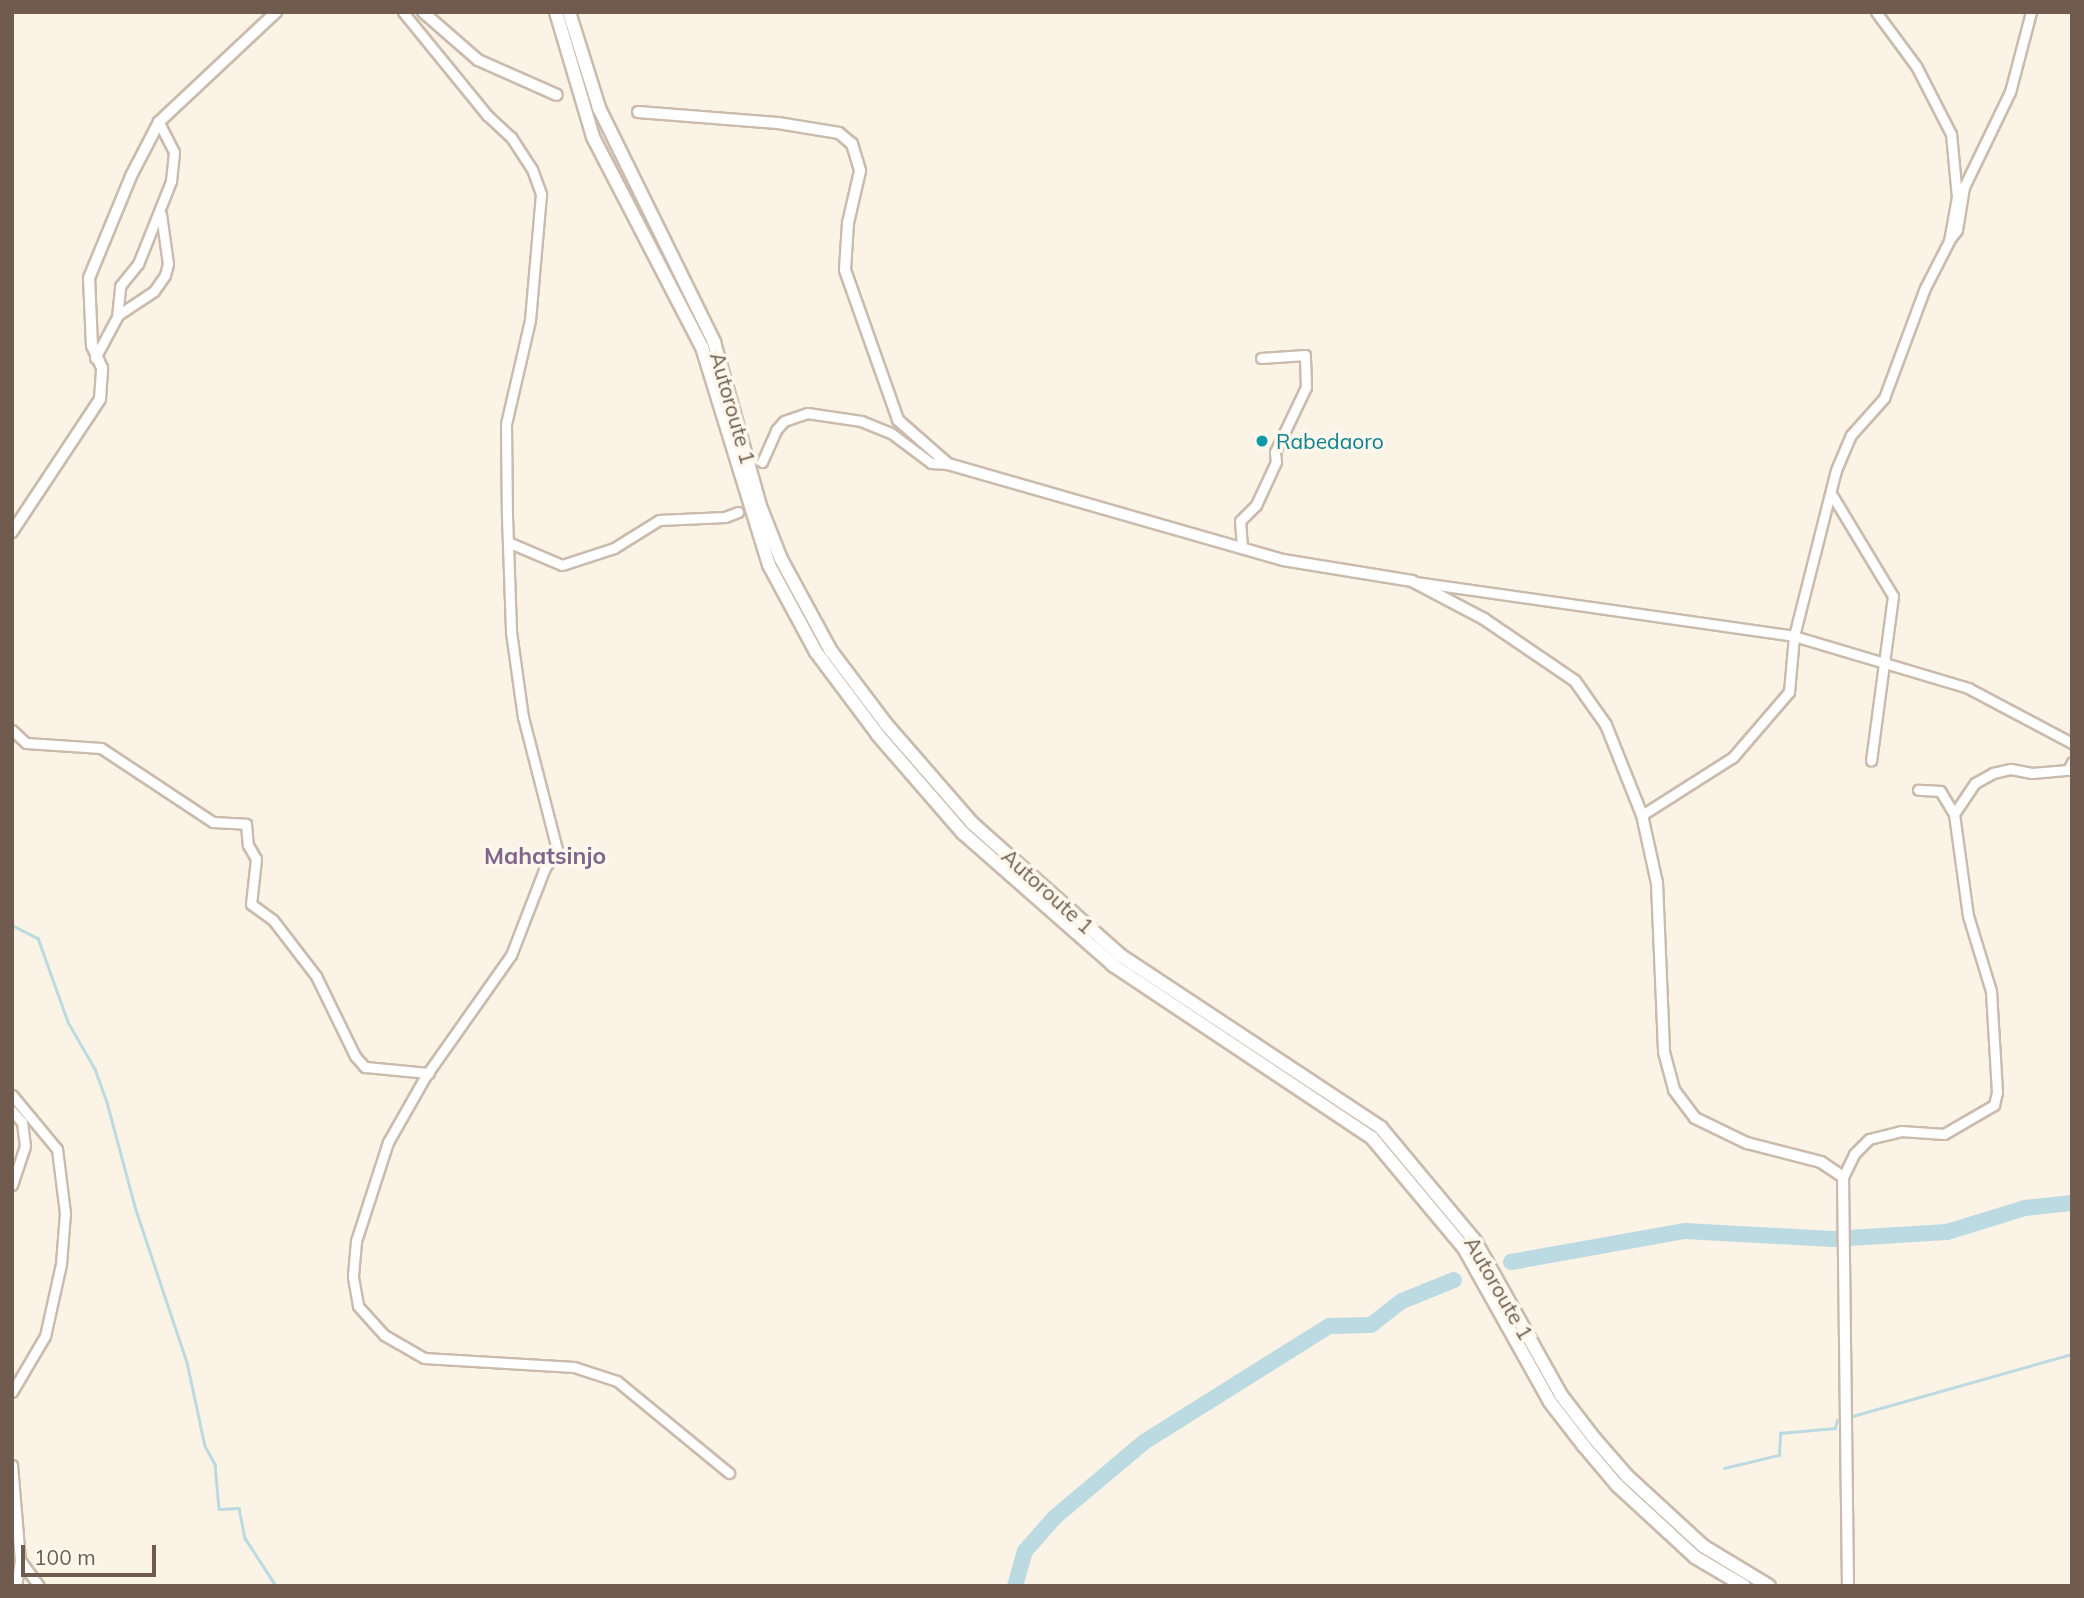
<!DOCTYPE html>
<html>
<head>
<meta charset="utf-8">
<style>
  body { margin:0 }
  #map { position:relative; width:2084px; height:1598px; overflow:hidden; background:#faf3e6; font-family:Mulish,sans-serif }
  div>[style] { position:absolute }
  .stream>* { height:2.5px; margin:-1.25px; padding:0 1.25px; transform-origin:1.25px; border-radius:1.25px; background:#bcdae1 }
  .river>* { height:16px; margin:-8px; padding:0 8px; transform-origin:8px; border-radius:8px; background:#bcdae1 }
  .roads { filter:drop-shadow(2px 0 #cabbad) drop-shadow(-2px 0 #cabbad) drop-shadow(0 2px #cabbad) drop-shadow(0 -2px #cabbad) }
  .minor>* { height:9px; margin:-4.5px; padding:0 4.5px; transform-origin:4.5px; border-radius:4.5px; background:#fff }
  .tertiary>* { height:10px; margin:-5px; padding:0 5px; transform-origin:5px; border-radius:5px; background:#fff }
  .secondary>* { height:12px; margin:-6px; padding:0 6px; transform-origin:6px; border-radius:6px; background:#fff }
  .dots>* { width:19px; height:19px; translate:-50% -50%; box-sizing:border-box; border:4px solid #fdf7ec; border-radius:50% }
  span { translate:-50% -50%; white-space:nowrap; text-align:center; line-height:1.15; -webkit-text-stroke:7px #fdf7ec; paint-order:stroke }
  .street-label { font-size:21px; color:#705b4e }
  .culture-label { font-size:21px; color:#0d838f }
  .left { translate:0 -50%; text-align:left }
  .neighbourhood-label { font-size:23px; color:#80668c; font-weight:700 }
  .frame { position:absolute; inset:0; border:14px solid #705b4e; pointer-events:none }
  .scale { position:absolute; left:21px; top:1545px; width:135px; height:32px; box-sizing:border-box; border:4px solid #705b4e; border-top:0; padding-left:9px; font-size:21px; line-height:24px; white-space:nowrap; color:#705b4e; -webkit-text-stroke:5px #fdf7ec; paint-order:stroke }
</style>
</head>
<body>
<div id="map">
  <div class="stream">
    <i style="left:12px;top:925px;width:29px;rotate:27deg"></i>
    <i style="left:38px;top:938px;width:89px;rotate:70.3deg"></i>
    <i style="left:68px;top:1022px;width:54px;rotate:60.1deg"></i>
    <i style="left:95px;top:1069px;width:35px;rotate:70deg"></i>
    <i style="left:107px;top:1102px;width:112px;rotate:75deg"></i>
    <i style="left:136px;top:1210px;width:160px;rotate:71.5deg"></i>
    <i style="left:187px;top:1362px;width:86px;rotate:77.9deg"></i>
    <i style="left:205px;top:1446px;width:21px;rotate:61deg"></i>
    <i style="left:215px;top:1464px;width:45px;rotate:84.9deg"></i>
    <i style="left:219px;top:1509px;width:20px;rotate:-3deg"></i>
    <i style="left:239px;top:1508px;width:31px;rotate:79deg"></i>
    <i style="left:245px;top:1538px;width:57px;rotate:57.1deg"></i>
    <i style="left:1849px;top:1417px;width:232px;rotate:-15.8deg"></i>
    <i style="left:1724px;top:1468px;width:57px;rotate:-13.3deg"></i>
    <i style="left:1779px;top:1455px;width:22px;rotate:-87deg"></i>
    <i style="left:1780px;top:1433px;width:55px;rotate:-5.2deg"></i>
    <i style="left:1835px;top:1428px;width:8px;rotate:-76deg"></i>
  </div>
  <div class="river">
    <i style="left:1511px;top:1262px;width:177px;rotate:-10.1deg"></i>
    <i style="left:1685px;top:1231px;width:148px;rotate:3.1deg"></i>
    <i style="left:1833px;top:1239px;width:114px;rotate:-3.5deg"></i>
    <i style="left:1947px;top:1232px;width:82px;rotate:-17.1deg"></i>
    <i style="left:2025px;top:1208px;width:47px;rotate:-6.1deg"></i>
    <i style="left:1015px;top:1586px;width:36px;rotate:-74deg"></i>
    <i style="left:1025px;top:1551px;width:45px;rotate:-48.6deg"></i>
    <i style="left:1055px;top:1517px;width:116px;rotate:-40.1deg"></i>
    <i style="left:1144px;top:1442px;width:218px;rotate:-32.1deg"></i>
    <i style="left:1329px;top:1326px;width:42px;rotate:-1.4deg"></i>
    <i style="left:1371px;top:1325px;width:39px;rotate:-38deg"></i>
    <i style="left:1402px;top:1301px;width:56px;rotate:-22deg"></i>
  </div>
  <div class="roads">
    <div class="minor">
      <i style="left:403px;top:12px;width:133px;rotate:50.8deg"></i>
      <i style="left:487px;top:115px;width:33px;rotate:43deg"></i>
      <i style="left:511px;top:137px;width:38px;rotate:57deg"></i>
      <i style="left:532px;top:169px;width:27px;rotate:70deg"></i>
      <i style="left:541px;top:194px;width:126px;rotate:95deg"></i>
      <i style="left:530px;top:320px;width:107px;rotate:103deg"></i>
      <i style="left:506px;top:424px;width:92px;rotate:89.4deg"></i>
      <i style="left:507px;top:516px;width:116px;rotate:88deg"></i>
      <i style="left:511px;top:632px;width:86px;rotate:82deg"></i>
      <i style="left:523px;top:717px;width:136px;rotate:75.6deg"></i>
      <i style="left:557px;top:849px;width:25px;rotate:122deg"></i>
      <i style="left:544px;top:870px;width:91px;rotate:111.2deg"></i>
      <i style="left:511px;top:955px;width:149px;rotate:125.2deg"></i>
      <i style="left:425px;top:1077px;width:75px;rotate:119.6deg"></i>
      <i style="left:388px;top:1142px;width:104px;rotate:107.9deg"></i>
      <i style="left:356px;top:1241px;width:36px;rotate:95deg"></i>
      <i style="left:353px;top:1277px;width:29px;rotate:80deg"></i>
      <i style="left:358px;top:1306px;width:39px;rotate:48deg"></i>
      <i style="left:384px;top:1335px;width:46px;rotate:29.9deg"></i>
      <i style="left:424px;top:1358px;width:150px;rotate:3.4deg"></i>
      <i style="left:574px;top:1367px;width:45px;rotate:18deg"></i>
      <i style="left:617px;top:1381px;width:145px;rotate:39.4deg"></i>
      <i style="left:1950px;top:239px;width:11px;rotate:-52deg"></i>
      <i style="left:1957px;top:230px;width:44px;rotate:-80.8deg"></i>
      <i style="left:1964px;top:187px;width:106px;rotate:-64.2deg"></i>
      <i style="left:2010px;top:92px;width:83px;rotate:-75.3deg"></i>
      <i style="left:118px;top:315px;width:43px;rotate:-33.7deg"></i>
      <i style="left:154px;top:291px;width:19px;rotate:-55deg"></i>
      <i style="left:165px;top:275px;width:11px;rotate:-75deg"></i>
      <i style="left:168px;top:264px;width:50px;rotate:-98deg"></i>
      <i style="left:95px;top:358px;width:47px;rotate:-61.8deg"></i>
      <i style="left:117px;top:317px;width:31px;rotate:-84deg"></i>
      <i style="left:120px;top:286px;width:28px;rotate:-51deg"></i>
      <i style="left:138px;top:264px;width:89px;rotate:-68.3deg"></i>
      <i style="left:171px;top:181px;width:29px;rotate:-84deg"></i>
      <i style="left:174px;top:152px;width:34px;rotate:-117deg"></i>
      <i style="left:762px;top:462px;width:35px;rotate:-66deg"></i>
      <i style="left:776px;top:430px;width:12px;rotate:-48deg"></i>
      <i style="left:784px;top:421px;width:24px;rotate:-19deg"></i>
      <i style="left:807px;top:413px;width:55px;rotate:8.4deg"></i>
      <i style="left:861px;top:421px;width:32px;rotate:22deg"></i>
      <i style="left:891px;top:433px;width:50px;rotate:36.9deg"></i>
      <i style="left:931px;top:463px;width:17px;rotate:3deg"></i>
      <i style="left:1832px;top:495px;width:118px;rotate:58.9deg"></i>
      <i style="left:1893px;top:596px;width:166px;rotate:97.6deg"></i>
      <i style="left:510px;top:543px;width:56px;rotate:22.9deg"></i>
      <i style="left:562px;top:565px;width:55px;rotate:-18.1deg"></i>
      <i style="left:614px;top:548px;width:53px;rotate:-31.9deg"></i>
      <i style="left:659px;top:520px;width:66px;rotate:-2.6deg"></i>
      <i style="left:725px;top:517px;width:14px;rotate:-21deg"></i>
      <i style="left:1242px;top:548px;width:27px;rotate:-94deg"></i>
      <i style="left:1240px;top:521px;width:23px;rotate:-45deg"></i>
      <i style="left:1256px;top:505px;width:47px;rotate:-65.1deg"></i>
      <i style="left:1276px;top:462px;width:10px;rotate:-96deg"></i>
      <i style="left:1275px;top:452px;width:72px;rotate:-64.5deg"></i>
      <i style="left:1306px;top:387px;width:32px;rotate:-92deg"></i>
      <i style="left:1305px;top:355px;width:44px;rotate:176.1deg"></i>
      <i style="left:1416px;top:582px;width:382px;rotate:8.1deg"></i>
      <i style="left:1794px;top:636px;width:182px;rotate:16.6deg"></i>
      <i style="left:1968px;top:688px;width:118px;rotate:27.9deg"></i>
      <i style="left:12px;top:730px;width:19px;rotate:43deg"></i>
      <i style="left:26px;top:743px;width:75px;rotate:3.8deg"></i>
      <i style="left:101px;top:748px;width:134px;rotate:33.5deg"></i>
      <i style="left:213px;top:822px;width:33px;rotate:3deg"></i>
      <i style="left:246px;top:824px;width:21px;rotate:85deg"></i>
      <i style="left:248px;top:845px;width:16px;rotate:60deg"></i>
      <i style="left:256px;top:859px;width:45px;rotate:96.3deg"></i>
      <i style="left:251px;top:904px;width:27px;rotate:36deg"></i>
      <i style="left:273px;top:920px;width:71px;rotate:52.5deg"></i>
      <i style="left:316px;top:976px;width:89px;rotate:64deg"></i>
      <i style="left:355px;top:1056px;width:15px;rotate:48deg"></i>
      <i style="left:365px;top:1067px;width:64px;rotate:5.4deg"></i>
      <i style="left:1954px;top:814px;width:37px;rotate:-56deg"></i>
      <i style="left:1975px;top:783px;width:21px;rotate:-29deg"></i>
      <i style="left:1993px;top:773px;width:18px;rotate:-13deg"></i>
      <i style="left:2011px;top:769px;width:21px;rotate:11deg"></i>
      <i style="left:2032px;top:773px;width:36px;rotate:-5deg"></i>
      <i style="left:2068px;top:770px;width:9px;rotate:-63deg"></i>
      <i style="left:1642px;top:815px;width:108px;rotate:-32.5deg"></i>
      <i style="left:1733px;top:757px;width:86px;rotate:-49.3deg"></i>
      <i style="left:1789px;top:692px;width:56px;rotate:-84.9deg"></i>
      <i style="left:1794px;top:636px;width:171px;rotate:-75.8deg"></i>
      <i style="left:1836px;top:470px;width:38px;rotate:-67deg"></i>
      <i style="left:1851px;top:435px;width:50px;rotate:-48.3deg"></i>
      <i style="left:1884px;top:398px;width:117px;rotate:-69.6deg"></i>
      <i style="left:1925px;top:288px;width:53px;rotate:-62.9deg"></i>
      <i style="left:1949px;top:241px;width:45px;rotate:-79.7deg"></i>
      <i style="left:1957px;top:197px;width:63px;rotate:-95.4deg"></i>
      <i style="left:1951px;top:134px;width:76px;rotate:-117.2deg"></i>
      <i style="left:1916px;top:66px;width:67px;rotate:-126.5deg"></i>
      <i style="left:12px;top:1095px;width:70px;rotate:50.2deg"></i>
      <i style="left:57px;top:1149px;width:64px;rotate:82.9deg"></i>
      <i style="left:65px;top:1213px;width:51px;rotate:94.5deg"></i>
      <i style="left:61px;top:1264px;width:74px;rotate:102.5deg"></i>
      <i style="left:45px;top:1336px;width:65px;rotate:120.5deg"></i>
      <i style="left:12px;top:1111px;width:15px;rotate:48deg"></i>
      <i style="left:22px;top:1122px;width:24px;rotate:83deg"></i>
      <i style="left:25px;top:1146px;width:41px;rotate:108.4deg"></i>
      <i style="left:1843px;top:1177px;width:25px;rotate:-64deg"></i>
      <i style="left:1854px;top:1154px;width:21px;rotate:-45deg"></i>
      <i style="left:1869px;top:1139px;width:33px;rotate:-14deg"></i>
      <i style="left:1901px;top:1131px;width:43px;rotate:4deg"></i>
      <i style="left:1944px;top:1134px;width:58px;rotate:-30.1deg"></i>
      <i style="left:1994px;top:1105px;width:13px;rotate:-77deg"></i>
      <i style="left:1997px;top:1092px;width:101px;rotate:-93.4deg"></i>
      <i style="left:1991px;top:991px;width:78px;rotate:-107deg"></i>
      <i style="left:1968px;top:916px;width:103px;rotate:-97.8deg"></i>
      <i style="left:1954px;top:814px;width:27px;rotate:-121deg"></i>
      <i style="left:1940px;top:791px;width:22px;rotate:-177deg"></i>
      <i style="left:12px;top:1465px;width:95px;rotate:85.2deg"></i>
      <i style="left:20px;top:1560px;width:32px;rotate:54deg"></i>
      <i style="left:16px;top:1586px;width:26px;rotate:-81deg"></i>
    </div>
    <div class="tertiary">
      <i style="left:423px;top:12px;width:73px;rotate:41.1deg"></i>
      <i style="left:478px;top:60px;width:86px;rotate:23.9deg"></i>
      <i style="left:638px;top:112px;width:140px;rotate:4.5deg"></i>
      <i style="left:778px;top:123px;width:62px;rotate:9.3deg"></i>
      <i style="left:839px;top:133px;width:17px;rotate:40deg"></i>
      <i style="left:852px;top:144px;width:28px;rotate:73deg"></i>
      <i style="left:860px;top:171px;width:53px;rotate:103deg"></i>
      <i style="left:848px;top:223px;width:47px;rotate:93.7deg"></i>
      <i style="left:845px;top:270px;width:159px;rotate:70.5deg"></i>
      <i style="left:898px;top:420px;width:67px;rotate:41.3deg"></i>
      <i style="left:948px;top:464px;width:348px;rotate:16deg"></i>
      <i style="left:1283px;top:560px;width:131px;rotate:9.2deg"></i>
      <i style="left:1412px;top:581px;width:81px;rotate:27.8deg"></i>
      <i style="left:1484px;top:619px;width:110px;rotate:34.3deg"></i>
      <i style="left:1575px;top:681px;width:54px;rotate:54.8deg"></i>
      <i style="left:1606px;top:725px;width:97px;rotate:68.2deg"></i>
      <i style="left:1642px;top:815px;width:70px;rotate:77.6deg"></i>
      <i style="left:1657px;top:883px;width:169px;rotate:87.6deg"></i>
      <i style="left:1664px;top:1052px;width:39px;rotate:75deg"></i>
      <i style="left:1674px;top:1090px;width:35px;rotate:53deg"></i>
      <i style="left:1695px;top:1118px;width:58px;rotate:25.7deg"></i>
      <i style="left:1747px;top:1143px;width:76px;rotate:14.4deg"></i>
      <i style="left:1821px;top:1162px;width:27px;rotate:34deg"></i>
      <i style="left:1843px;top:1177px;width:409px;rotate:89.3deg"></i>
      <i style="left:12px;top:532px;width:159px;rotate:-56.5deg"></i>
      <i style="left:100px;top:399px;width:31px;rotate:-86deg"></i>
      <i style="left:102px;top:368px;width:24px;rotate:-114deg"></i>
      <i style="left:92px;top:346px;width:68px;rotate:-92.5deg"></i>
      <i style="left:89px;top:278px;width:110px;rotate:-67.6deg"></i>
      <i style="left:131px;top:176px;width:61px;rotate:-62.6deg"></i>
      <i style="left:159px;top:122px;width:161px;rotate:-43.2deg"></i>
    </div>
    <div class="secondary">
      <i style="left:556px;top:12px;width:130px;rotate:73.5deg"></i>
      <i style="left:593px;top:137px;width:237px;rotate:62.6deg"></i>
      <i style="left:702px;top:347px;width:228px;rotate:72.9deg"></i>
      <i style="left:769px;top:565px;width:99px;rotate:61.6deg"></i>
      <i style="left:816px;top:652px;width:104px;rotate:53.2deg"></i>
      <i style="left:878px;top:735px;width:130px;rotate:49.1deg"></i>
      <i style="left:963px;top:833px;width:200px;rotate:41.3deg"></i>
      <i style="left:1113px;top:965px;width:311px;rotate:33.7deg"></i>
      <i style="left:1372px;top:1138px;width:143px;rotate:50.1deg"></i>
      <i style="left:1464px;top:1248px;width:176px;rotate:60.8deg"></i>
      <i style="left:1550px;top:1402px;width:56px;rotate:52.3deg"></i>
      <i style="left:1584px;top:1446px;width:51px;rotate:49.8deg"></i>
      <i style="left:1617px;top:1485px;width:106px;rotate:42.7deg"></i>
      <i style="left:1695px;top:1557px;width:57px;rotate:30.6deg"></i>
      <i style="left:569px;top:12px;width:101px;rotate:72.6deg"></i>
      <i style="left:599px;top:108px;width:261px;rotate:63.8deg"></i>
      <i style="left:714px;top:342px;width:170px;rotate:74.3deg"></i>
      <i style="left:760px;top:506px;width:57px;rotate:68.4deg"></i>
      <i style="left:781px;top:559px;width:105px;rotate:61.5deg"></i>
      <i style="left:831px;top:651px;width:91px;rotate:53deg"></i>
      <i style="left:886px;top:724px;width:131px;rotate:49deg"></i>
      <i style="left:972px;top:823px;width:198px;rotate:41.7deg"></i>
      <i style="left:1120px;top:955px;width:313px;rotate:33.5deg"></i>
      <i style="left:1381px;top:1128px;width:147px;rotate:50.2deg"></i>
      <i style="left:1475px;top:1241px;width:176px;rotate:60.8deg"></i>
      <i style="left:1561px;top:1395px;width:54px;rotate:52.5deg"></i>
      <i style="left:1594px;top:1438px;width:50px;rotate:49deg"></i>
      <i style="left:1627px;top:1476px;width:103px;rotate:42.6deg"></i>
      <i style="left:1703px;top:1546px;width:77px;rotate:31.2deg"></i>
    </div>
  </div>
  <div class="dots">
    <i style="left:1262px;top:441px;background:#0f9aa8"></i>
  </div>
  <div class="street-label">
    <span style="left:733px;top:408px;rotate:74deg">Autoroute 1</span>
    <span style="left:1048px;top:891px;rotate:42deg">Autoroute 1</span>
    <span style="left:1499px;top:1288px;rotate:60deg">Autoroute 1</span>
  </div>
  <div class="culture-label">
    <span class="left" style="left:1276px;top:441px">Rabedaoro</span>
  </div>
  <div class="neighbourhood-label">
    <span style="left:545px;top:856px">Mahatsinjo</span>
  </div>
  <div class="frame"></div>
  <div class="scale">100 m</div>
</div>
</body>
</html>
